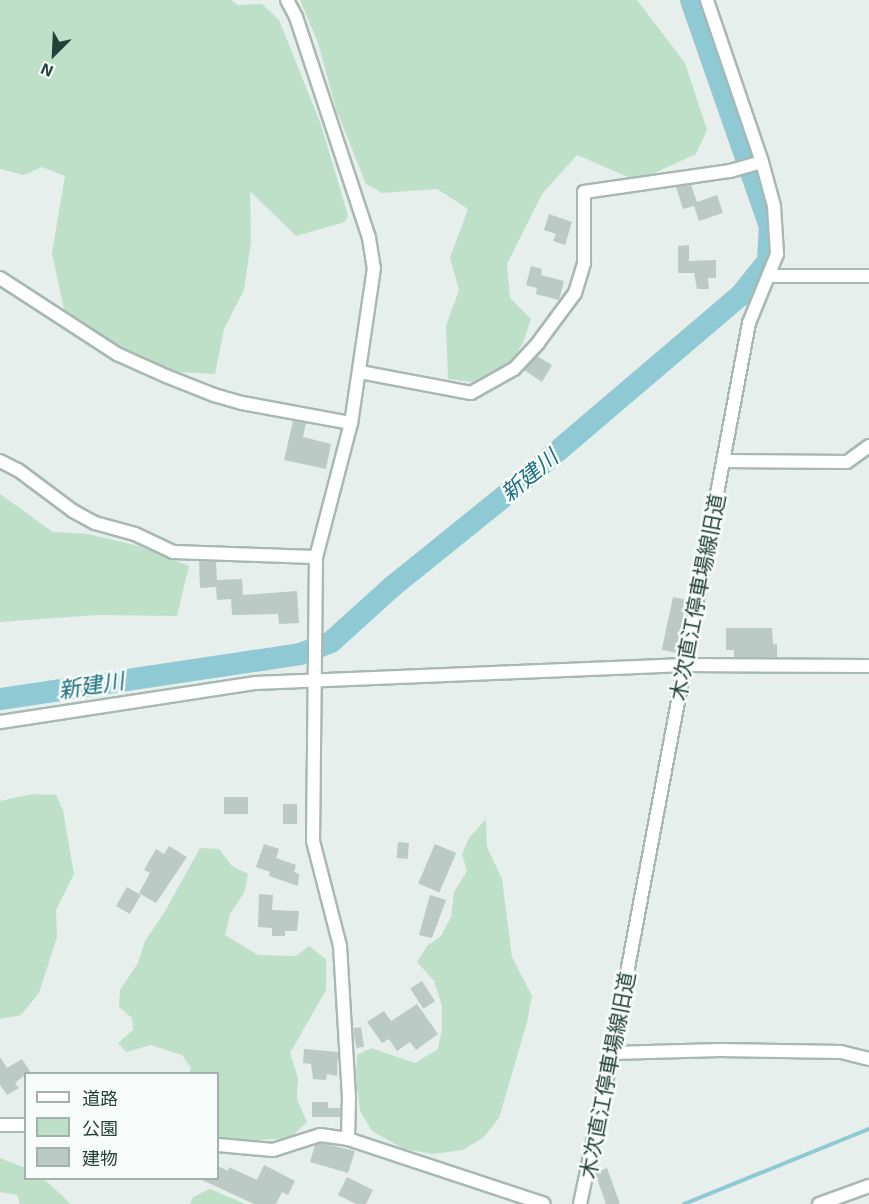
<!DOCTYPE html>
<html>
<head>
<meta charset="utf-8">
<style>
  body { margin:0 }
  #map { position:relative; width:869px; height:1204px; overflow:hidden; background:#e6efeb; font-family:"Exo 2","Noto Sans JP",sans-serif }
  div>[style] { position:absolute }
  .green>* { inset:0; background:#bfe0c8 }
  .stream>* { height:4px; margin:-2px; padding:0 2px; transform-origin:2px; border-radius:2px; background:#8ec9d4 }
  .river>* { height:22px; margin:-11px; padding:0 11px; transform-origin:11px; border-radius:11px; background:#8ec9d4 }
  .building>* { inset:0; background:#bbcac4; transform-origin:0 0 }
  .roads { filter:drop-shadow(2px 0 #a8b8b2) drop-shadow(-2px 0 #a8b8b2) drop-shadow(0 2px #a8b8b2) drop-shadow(0 -2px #a8b8b2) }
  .street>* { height:12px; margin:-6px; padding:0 6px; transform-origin:6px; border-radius:6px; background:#fff }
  span { translate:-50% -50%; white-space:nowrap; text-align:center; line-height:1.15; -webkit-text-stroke:5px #f7fbf9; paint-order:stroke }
  .street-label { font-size:21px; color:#24423a }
  .water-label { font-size:22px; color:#1c6f80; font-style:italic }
  .legend { position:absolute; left:24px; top:1072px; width:195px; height:108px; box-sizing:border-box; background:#f7fbf9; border:2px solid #a3b1ad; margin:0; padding:8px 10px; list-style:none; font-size:18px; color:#24423a }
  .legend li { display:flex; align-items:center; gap:12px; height:30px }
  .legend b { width:30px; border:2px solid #a3b1ad }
  .north { position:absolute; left:24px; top:24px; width:60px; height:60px; -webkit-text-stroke:4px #f7fbf9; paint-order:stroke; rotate:204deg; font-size:16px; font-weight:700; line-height:24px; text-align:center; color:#24423a }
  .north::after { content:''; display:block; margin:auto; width:21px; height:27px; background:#24423a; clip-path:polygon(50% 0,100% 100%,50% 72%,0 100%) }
</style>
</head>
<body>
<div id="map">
  <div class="green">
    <i style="clip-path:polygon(0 0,231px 0,238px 5px,262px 4px,279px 20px,320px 122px,348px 215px,345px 222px,296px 236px,250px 191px,251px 241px,244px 290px,224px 329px,215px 374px,177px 372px,124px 349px,65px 314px,52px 253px,65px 176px,42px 167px,24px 175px,0 169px)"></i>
    <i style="clip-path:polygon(300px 0,637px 0,685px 63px,707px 130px,696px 154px,637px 181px,577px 155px,542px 194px,507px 264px,510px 298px,531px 319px,523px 343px,510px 364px,472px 382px,448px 379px,446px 326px,459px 290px,450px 258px,468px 209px,437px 189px,382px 193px,366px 184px,336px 109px,318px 43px)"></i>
    <i style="clip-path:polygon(0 494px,53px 532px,88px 534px,139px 546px,189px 566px,177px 616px,97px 615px,0 622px)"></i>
    <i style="clip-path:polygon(32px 794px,56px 795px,63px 810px,74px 874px,56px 910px,57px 937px,39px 993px,21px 1015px,0 1019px,0 801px)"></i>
    <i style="clip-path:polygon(486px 819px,487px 847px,502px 879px,512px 957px,532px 996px,527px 1022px,499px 1118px,484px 1137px,463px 1150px,433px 1154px,404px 1149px,372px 1131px,360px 1111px,356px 1078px,357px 1055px,371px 1048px,415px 1063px,438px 1049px,442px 1028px,442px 1006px,434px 981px,417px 962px,427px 946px,441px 936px,451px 917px,454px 892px,467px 871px,462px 854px,469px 838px)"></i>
    <i style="clip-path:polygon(200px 848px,219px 849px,232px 866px,248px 874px,244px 893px,230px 914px,225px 935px,258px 955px,296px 956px,309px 946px,326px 959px,326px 990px,290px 1053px,298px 1078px,297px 1099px,307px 1122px,290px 1138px,242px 1141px,218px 1137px,218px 1074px,189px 1073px,191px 1068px,182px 1055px,151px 1045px,126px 1052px,118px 1043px,133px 1030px,132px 1018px,119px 1007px,120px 990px,138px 963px,145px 941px,164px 913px)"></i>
    <i style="clip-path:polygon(0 1158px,25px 1168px,26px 1178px,44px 1179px,71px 1204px,20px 1204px,17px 1195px,0 1192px)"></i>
    <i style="clip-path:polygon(210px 1189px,245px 1204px,190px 1204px,193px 1197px)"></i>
  </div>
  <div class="stream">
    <i style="left:684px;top:1204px;width:200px;rotate:-22.1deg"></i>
  </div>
  <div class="river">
    <i style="left:0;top:699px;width:303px;rotate:-8.5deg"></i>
    <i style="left:300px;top:654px;width:33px;rotate:-21deg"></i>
    <i style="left:331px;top:642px;width:84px;rotate:-42.1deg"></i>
    <i style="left:393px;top:586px;width:146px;rotate:-38.9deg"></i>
    <i style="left:507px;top:494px;width:306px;rotate:-40.4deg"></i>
    <i style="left:740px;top:296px;width:45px;rotate:-51.3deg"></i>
    <i style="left:768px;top:261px;width:34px;rotate:-87deg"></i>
    <i style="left:770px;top:227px;width:240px;rotate:-109.2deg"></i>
  </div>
  <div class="building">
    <i style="clip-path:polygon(691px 185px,697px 202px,717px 195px,723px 213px,699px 221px,694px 206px,683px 209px,676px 187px)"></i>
    <i style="clip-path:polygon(549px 214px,572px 222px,565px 245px,553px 241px,556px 234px,544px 230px)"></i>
    <i style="clip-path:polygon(689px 245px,689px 261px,716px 260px,716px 278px,708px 278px,709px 289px,697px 289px,694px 273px,678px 273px,678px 246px)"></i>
    <i style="clip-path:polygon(531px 266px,542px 269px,541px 275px,564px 281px,559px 300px,536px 294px,537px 288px,526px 285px)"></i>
    <i style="clip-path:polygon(537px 356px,552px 365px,542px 382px,524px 370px)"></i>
    <i style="clip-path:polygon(293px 421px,306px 423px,303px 437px,331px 444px,326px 469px,284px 460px)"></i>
    <i style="clip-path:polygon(199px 561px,216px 562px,217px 580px,242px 579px,243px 595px,297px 591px,299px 623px,279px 624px,278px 614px,232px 615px,231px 599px,217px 600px,216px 587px,200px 588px)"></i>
    <i style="left:673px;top:597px;width:14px;height:54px;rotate:12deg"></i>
    <i style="clip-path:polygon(726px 628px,772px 628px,773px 644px,777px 644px,777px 657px,734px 657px,734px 650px,726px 650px)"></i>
    <i style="left:224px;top:797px;width:24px;height:17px"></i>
    <i style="left:283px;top:804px;width:14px;height:20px"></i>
    <i style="left:398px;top:842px;width:11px;height:16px;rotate:5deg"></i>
    <i style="clip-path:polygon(264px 844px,279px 849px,276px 858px,296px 865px,294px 872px,299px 874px,298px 886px,269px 876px,270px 872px,256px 867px)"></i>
    <i style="left:435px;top:844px;width:23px;height:43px;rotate:23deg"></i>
    <i style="clip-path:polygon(169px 846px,187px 857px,156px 903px,139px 893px,150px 873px,144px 870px,156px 849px,164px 854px)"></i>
    <i style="left:127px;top:887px;width:16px;height:22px;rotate:30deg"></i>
    <i style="clip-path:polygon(259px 894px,273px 895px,272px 910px,299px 911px,297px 931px,285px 931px,285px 936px,272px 936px,272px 928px,258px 927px)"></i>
    <i style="clip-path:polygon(430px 895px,446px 900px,432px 938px,419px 935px)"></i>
    <i style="left:422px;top:981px;width:24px;height:14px;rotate:57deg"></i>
    <i style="clip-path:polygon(417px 1004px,438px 1034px,416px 1050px,410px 1042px,397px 1051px,389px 1039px,382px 1043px,367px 1022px,384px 1011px,391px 1021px)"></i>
    <i style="left:361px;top:1027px;width:20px;height:8px;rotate:81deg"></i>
    <i style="clip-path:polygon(304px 1049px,338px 1052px,337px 1076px,327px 1074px,326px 1080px,313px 1079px,311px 1064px,303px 1063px)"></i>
    <i style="clip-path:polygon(0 1057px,7px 1068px,22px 1059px,31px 1073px,26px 1074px,15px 1083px,19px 1088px,7px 1095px,0 1085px)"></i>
    <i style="clip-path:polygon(312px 1102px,328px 1102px,328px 1108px,340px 1108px,340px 1117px,312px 1117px)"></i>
    <i style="clip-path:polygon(321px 1143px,355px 1151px,348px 1173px,310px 1162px,315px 1145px)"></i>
    <i style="clip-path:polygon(264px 1165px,295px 1181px,288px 1195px,282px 1192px,276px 1204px,254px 1204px,200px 1179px,218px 1179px,218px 1166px,228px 1171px,229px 1167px,257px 1180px)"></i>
    <i style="clip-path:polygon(607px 1168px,620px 1204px,606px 1204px,595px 1173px)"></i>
    <i style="clip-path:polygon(347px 1177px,373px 1190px,366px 1204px,356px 1204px,338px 1195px)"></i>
  </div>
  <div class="roads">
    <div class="street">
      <i style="left:287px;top:0;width:19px;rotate:62deg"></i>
      <i style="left:296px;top:17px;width:233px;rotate:71.7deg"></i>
      <i style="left:369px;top:238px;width:30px;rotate:81deg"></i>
      <i style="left:374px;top:268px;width:157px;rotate:98.4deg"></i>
      <i style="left:351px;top:423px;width:138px;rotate:104.6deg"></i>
      <i style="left:316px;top:557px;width:284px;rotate:90.6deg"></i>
      <i style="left:313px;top:841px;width:108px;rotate:75.6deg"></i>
      <i style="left:340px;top:946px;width:151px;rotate:86.6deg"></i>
      <i style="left:349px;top:1097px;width:42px;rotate:91.4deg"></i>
      <i style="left:769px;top:276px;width:100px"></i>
      <i style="left:0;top:278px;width:140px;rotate:33deg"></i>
      <i style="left:117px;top:354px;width:54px;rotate:24.2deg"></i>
      <i style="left:166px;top:376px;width:52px;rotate:21.6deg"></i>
      <i style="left:214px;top:395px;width:29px;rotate:16deg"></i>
      <i style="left:242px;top:403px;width:111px;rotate:10.4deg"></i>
      <i style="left:360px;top:372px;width:113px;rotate:10.7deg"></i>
      <i style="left:471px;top:393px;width:49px;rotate:-29.2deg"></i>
      <i style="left:514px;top:369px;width:35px;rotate:-47deg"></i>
      <i style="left:538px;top:343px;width:62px;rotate:-53.5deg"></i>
      <i style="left:575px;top:293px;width:31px;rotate:-73deg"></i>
      <i style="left:584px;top:263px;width:71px;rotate:-90deg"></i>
      <i style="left:584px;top:192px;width:148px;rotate:-8.2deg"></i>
      <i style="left:730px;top:171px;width:33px;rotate:-16deg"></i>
      <i style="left:0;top:461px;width:20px;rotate:27deg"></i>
      <i style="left:18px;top:470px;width:69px;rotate:36.7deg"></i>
      <i style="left:73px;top:511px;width:25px;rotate:29deg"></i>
      <i style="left:95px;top:523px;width:41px;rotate:15.4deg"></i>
      <i style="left:135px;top:534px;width:42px;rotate:25.3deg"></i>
      <i style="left:173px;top:552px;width:143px;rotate:2deg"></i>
      <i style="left:724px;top:461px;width:123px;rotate:0.5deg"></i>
      <i style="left:847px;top:462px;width:27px;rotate:-36deg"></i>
      <i style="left:0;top:722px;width:258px;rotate:-8.7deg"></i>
      <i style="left:255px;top:683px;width:430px;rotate:-2.4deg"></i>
      <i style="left:685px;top:665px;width:184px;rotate:0.3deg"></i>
      <i style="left:612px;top:1053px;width:108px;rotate:-1.6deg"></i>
      <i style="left:720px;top:1050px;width:121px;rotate:0.9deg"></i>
      <i style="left:841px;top:1052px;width:29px;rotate:14deg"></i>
      <i style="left:0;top:1125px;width:26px"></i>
      <i style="left:218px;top:1145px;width:55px;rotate:5.2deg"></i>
      <i style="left:273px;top:1150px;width:49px;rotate:-17.7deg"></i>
      <i style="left:320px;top:1135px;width:28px;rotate:8deg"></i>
      <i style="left:348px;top:1139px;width:206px;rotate:18.3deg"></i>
      <i style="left:580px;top:1204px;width:154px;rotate:-78deg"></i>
      <i style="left:612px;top:1053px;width:743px;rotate:-79.37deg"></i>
      <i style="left:749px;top:323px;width:74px;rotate:-67.9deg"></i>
      <i style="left:777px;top:254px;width:48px;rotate:-93.6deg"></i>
      <i style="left:774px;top:206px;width:46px;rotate:-105.3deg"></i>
      <i style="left:762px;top:162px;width:171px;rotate:-108.8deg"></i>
      <i style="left:819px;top:1204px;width:53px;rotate:-19.8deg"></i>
    </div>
  </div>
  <div class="street-label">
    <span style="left:697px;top:597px;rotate:-79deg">木次直江停車場線旧道</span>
    <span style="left:607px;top:1075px;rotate:-79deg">木次直江停車場線旧道</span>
  </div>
  <div class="water-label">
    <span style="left:529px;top:475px;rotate:-40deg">新建川</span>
    <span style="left:91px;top:685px;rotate:-9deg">新建川</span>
  </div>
  <ul class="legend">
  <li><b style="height:8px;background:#fff"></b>道路</li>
  <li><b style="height:16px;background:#bfe0c8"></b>公園</li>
  <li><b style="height:16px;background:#bbcac4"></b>建物</li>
  </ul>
  <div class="north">N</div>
</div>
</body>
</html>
